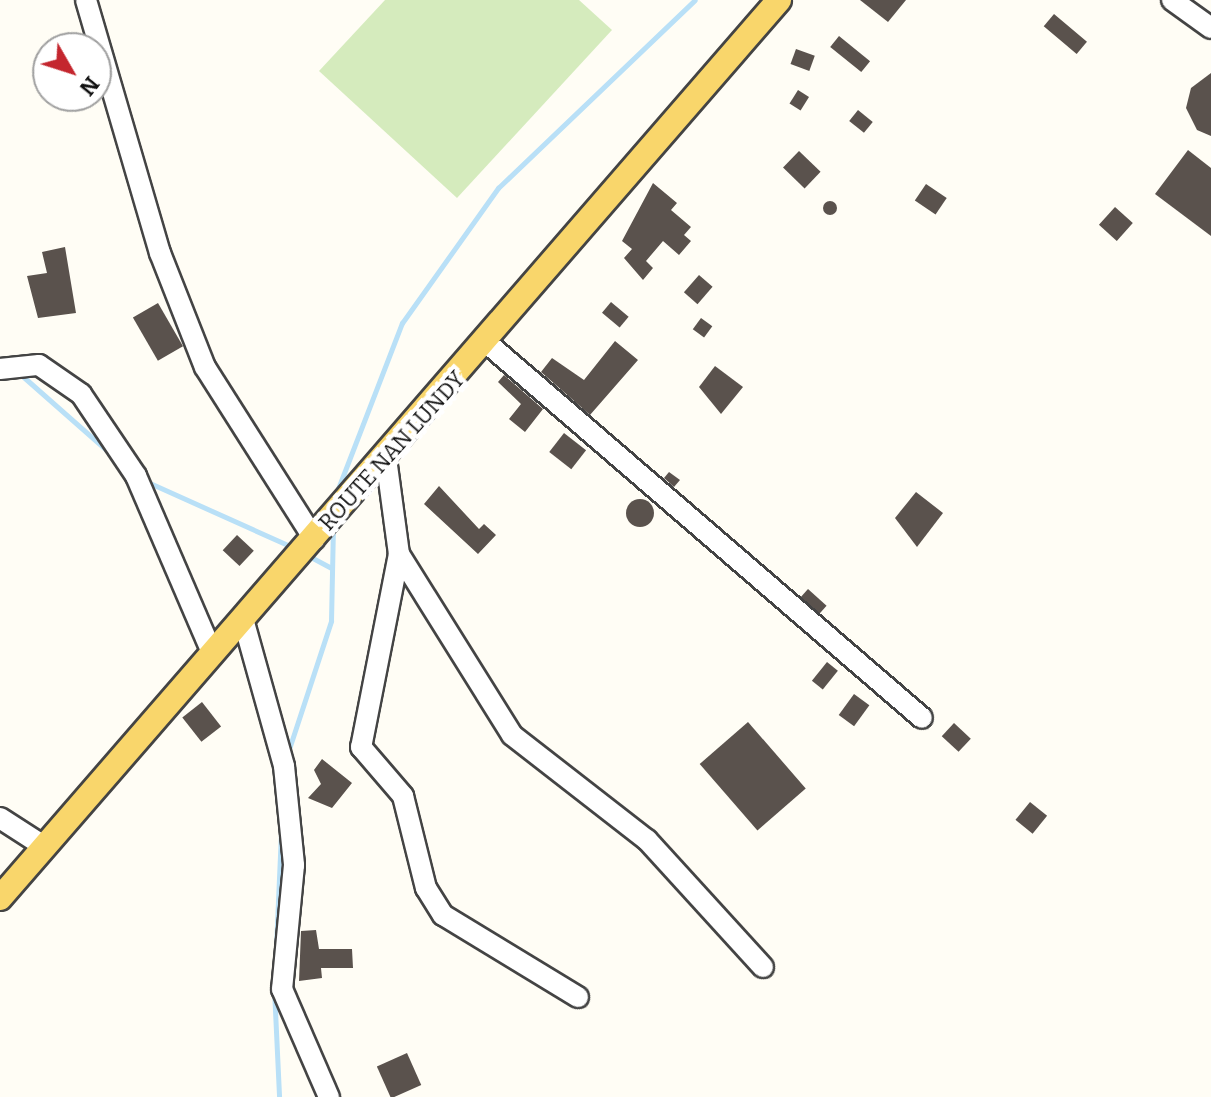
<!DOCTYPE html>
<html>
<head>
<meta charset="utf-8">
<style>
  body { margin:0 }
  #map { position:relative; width:1211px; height:1097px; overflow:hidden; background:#fffdf5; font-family:Bitter,serif }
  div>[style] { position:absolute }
  .green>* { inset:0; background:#d5ebbd }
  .stream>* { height:5px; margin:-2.5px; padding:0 2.5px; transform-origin:2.5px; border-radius:2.5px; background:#b9e0f7 }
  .building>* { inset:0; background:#5a524d; transform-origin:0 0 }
  .round { border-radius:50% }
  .roads { filter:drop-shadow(2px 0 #444) drop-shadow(-2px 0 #444) drop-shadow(0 2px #444) drop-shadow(0 -2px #444) }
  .minor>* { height:20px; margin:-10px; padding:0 10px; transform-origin:10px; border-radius:10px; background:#fff }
  .major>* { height:24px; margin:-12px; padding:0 12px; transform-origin:12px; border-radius:12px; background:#f9d66b }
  span { translate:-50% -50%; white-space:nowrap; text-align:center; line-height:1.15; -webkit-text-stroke:8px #fff; paint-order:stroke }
  .street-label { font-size:22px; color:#111 }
  .north { position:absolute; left:32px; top:32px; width:80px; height:80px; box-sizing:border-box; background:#fff; border:2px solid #a0a0a0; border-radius:50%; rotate:129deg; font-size:22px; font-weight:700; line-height:32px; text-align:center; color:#111 }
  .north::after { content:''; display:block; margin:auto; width:28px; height:36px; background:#c4262e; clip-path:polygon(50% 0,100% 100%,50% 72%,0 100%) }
</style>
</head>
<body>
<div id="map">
  <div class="green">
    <i style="clip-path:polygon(385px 0,579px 0,612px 30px,457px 198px,319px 71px)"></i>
  </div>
  <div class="stream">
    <i style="left:19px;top:373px;width:123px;rotate:41.4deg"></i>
    <i style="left:143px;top:480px;width:166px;rotate:24.2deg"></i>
    <i style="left:334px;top:499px;width:189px;rotate:-68.9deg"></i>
    <i style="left:402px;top:323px;width:166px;rotate:-54.6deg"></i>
    <i style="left:498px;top:188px;width:272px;rotate:-43.7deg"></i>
    <i style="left:307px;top:555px;width:27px;rotate:28deg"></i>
    <i style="left:288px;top:752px;width:138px;rotate:-71.8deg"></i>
    <i style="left:331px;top:621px;width:93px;rotate:-88.8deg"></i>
    <i style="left:276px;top:947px;width:114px;rotate:-87.5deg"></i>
    <i style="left:274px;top:989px;width:108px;rotate:87.3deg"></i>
  </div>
  <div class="building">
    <i style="clip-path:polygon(860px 0,906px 0,888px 22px)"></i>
    <i style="left:1054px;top:14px;width:43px;height:16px;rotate:40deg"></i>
    <i style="left:839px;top:36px;width:40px;height:14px;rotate:39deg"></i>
    <i style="left:796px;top:49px;width:20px;height:16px;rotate:20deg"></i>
    <i style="clip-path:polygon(1211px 73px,1211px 136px,1197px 130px,1186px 108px,1191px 88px)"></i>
    <i style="left:798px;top:90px;width:13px;height:16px;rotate:32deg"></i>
    <i style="left:858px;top:110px;width:19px;height:14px;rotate:39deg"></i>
    <i style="clip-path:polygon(1188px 150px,1211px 168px,1211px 236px,1155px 194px)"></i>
    <i style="left:799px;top:151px;width:30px;height:23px;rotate:44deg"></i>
    <i style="clip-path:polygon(653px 183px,677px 203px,671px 210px,691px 227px,684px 235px,691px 241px,679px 255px,663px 241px,646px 261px,653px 268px,643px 280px,624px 258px,632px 249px,622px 241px)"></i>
    <i style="left:926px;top:184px;width:25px;height:20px;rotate:34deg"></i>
    <i class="round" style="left:823px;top:201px;width:14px;height:14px"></i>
    <i style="left:1115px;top:207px;width:24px;height:24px;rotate:42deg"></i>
    <i style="clip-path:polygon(65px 247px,76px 313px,38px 318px,27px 276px,47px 273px,42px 252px)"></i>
    <i style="left:699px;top:275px;width:18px;height:23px;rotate:41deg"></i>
    <i style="left:611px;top:302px;width:23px;height:14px;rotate:40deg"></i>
    <i style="left:158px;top:303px;width:50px;height:29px;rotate:60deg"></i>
    <i style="left:701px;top:318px;width:14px;height:14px;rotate:36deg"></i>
    <i style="clip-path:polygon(615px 341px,638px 360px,590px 415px,541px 372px,552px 358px,584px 380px)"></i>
    <i style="clip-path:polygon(715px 366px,743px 387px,721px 414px,699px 387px)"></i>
    <i style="clip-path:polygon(504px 375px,543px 409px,525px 432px,509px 419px,521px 404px,498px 382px)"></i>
    <i style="left:564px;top:433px;width:28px;height:24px;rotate:38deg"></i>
    <i style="clip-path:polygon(669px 472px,680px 480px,674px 487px,664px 478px)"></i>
    <i style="clip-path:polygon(439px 486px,479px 529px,484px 524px,496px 535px,478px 554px,424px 504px)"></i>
    <i style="clip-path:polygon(916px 492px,943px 513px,917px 547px,895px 518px)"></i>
    <i class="round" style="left:626px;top:499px;width:28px;height:28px"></i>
    <i style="left:237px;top:535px;width:23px;height:21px;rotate:43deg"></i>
    <i style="left:808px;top:589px;width:25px;height:11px;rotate:42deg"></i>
    <i style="left:827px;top:662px;width:14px;height:24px;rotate:39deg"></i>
    <i style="left:854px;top:694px;width:19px;height:26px;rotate:36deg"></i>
    <i style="left:202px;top:702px;width:31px;height:25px;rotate:52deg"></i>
    <i style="left:748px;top:722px;width:88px;height:64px;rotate:49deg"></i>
    <i style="left:954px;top:723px;width:23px;height:18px;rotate:43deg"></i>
    <i style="clip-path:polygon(322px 759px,352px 783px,332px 808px,308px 798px,321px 784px,314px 770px)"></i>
    <i style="left:1030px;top:802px;width:22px;height:23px;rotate:39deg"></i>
    <i style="clip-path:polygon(316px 930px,319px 949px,352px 949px,353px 968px,321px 968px,322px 978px,299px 981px,301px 931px)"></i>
    <i style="left:407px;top:1053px;width:35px;height:33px;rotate:66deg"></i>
  </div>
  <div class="roads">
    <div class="minor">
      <i style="left:86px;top:0;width:264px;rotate:73.7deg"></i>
      <i style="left:160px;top:253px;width:123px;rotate:68.5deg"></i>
      <i style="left:205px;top:367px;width:204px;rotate:57.6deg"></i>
      <i style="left:1172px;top:0;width:48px;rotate:35.7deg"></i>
      <i style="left:487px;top:343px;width:574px;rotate:40.76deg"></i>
      <i style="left:0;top:369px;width:39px;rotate:-6deg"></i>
      <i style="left:39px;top:365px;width:51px;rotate:34.6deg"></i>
      <i style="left:81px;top:394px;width:99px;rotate:56.1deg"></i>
      <i style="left:136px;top:476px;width:189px;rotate:66.7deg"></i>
      <i style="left:386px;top:458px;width:97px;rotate:82.3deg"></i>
      <i style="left:399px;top:554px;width:197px;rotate:101.1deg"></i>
      <i style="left:361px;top:747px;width:65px;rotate:49.4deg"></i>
      <i style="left:403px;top:796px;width:95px;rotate:76deg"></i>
      <i style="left:426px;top:888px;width:32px;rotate:58deg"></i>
      <i style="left:443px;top:915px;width:158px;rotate:31.3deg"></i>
      <i style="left:399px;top:554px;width:213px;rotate:58deg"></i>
      <i style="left:512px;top:735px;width:171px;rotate:37.9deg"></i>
      <i style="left:647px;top:840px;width:172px;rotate:47.6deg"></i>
      <i style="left:243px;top:619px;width:153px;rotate:74.4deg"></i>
      <i style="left:284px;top:766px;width:100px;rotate:84.2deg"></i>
      <i style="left:294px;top:865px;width:125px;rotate:95.5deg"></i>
      <i style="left:282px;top:989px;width:118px;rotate:66.5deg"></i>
      <i style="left:0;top:818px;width:54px;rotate:32.8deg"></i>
    </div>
    <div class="major">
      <i style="left:0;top:898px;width:1189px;rotate:-49.06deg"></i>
    </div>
  </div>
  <div class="street-label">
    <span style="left:392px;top:451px;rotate:-48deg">ROUTE NAN LUNDY</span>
  </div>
  <div class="north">N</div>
</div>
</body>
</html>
